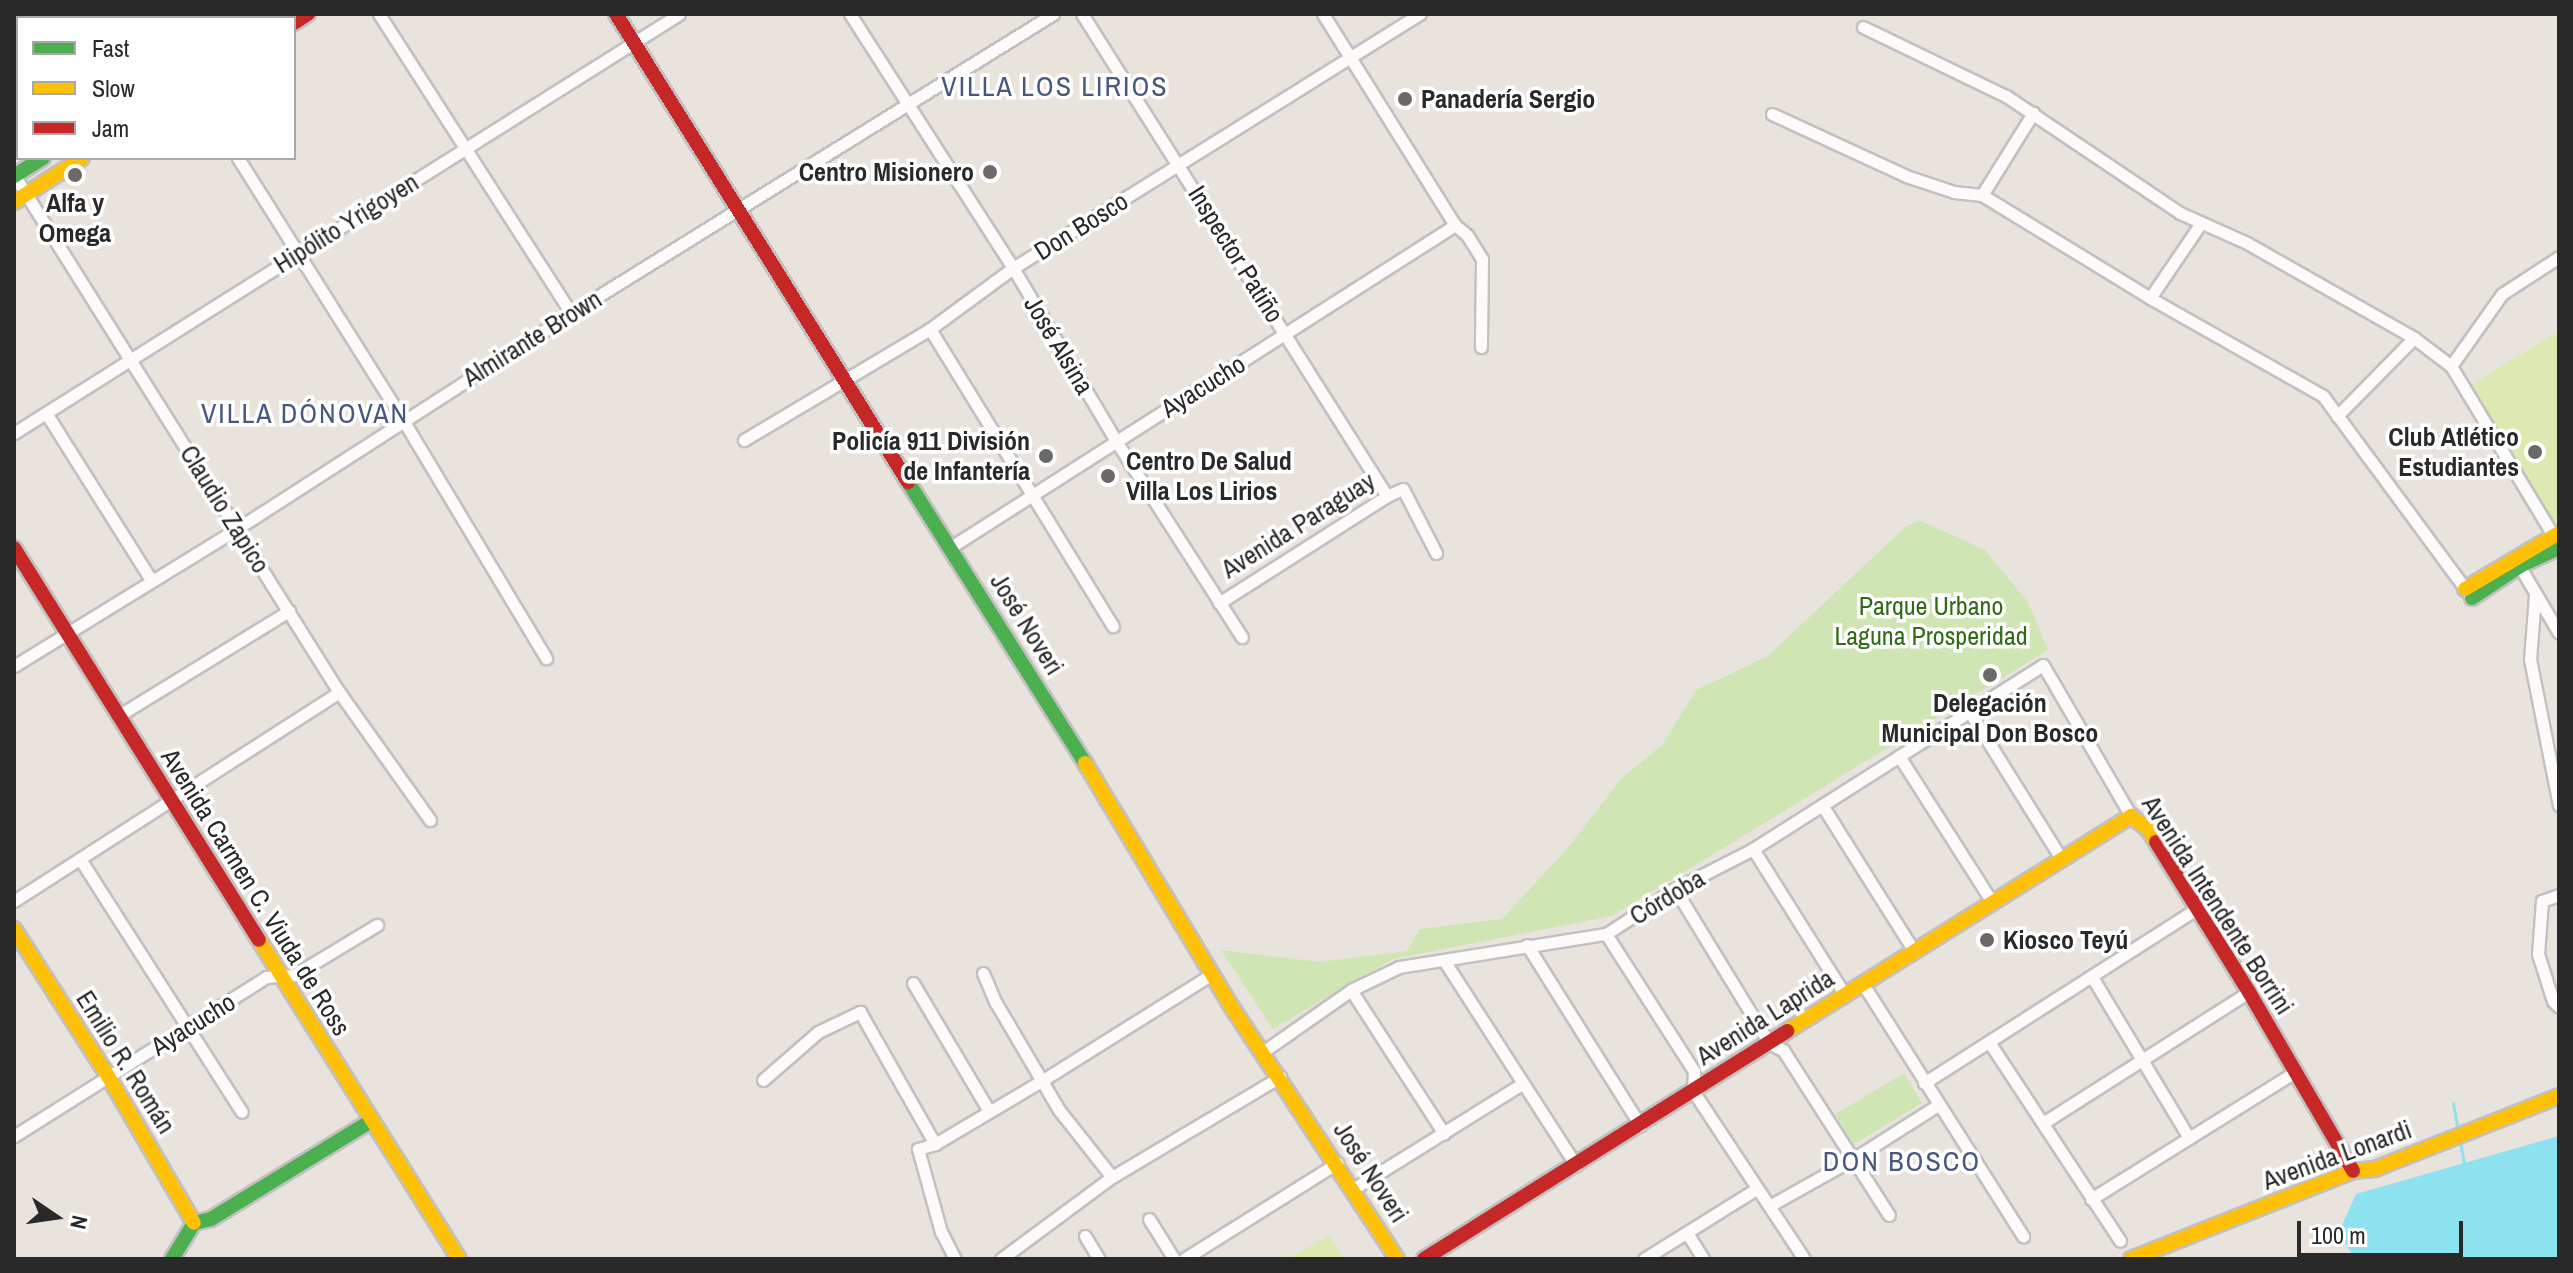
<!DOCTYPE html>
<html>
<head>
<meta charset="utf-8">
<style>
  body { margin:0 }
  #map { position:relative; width:2573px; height:1273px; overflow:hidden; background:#e9e3de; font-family:"Archivo Narrow",sans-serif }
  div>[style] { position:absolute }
  .green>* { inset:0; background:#cfe6b4; transform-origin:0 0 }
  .pitch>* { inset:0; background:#dceab1 }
  .water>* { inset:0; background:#8de2f0 }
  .stream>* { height:3px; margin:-1.5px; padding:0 1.5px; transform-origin:1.5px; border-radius:1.5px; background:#8de2f0 }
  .roads { filter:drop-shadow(2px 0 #c2c0c0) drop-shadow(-2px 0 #c2c0c0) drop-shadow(0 2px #c2c0c0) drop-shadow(0 -2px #c2c0c0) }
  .street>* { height:11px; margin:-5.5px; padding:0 5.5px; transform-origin:5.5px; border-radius:5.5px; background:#fcfbfa }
  .fast>* { height:14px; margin:-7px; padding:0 7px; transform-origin:7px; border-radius:7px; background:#4caf50 }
  .slow>* { height:14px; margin:-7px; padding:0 7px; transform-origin:7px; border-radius:7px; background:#ffc107 }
  .jam>* { height:14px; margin:-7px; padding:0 7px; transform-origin:7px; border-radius:7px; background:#c62828 }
  .dots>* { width:22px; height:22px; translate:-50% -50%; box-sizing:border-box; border:4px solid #fff; border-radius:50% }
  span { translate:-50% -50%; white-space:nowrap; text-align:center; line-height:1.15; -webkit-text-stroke:7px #fff; paint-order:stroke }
  .poi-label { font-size:26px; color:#292929; font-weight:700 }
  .left { translate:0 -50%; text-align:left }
  .right { translate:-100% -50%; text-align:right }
  .street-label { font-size:26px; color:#292929 }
  .park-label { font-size:26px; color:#316b15 }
  .neighbourhood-label { font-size:28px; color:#47577d; letter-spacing:2px }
  .frame { position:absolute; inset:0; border:16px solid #292929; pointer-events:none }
  .legend { position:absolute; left:16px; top:16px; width:280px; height:144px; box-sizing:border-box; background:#fff; border:2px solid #a9a9a9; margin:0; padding:10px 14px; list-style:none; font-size:24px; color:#292929 }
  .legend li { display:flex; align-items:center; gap:16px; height:40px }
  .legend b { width:40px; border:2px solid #a9a9a9 }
  .north { position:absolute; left:16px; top:1177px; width:80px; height:80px; -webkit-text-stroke:6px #fff; paint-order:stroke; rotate:103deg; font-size:22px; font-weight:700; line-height:32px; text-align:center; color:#292929 }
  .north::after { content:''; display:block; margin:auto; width:28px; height:36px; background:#292929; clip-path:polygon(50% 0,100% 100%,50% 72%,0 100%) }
  .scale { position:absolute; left:2297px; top:1221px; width:166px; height:36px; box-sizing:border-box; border:4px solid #292929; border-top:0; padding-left:10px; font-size:24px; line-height:28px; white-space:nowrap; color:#292929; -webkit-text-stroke:6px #fff; paint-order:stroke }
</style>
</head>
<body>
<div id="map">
  <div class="green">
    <i style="clip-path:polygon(1919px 520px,1985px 550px,2028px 602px,2048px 650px,1612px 916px,1393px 959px,1273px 1029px,1221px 950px,1319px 962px,1407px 951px,1420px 929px,1502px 919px,1567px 849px,1621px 779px,1663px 744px,1696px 690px,1768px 656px,1904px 528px)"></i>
    <i style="left:1904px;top:1073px;width:35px;height:80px;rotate:59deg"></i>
  </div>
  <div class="pitch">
    <i style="clip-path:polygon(14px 14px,93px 14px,95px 18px,18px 18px,18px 91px,14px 93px)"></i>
    <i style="clip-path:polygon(2559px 331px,2559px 518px,2554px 521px,2471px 385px)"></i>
    <i style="clip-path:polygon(1328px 1235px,1344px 1259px,1288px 1259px,1328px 1236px)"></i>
  </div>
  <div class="water">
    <i style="clip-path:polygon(2559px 1136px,2559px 1259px,2356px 1259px,2338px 1234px,2356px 1194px)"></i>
  </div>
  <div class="stream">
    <i style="left:2453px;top:1103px;width:28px;rotate:80deg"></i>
    <i style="left:2460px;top:1142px;width:21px;rotate:79deg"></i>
  </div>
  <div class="roads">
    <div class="street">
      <i style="left:148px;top:14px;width:4px;rotate:63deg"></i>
      <i style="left:379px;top:14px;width:355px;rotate:57.3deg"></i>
      <i style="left:850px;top:14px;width:302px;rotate:57.3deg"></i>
      <i style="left:1013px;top:268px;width:201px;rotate:59.2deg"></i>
      <i style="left:1116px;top:441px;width:233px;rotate:57.3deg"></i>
      <i style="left:1082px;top:14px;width:570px;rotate:57.68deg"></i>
      <i style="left:1323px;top:14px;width:249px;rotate:58deg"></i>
      <i style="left:1455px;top:225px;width:16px;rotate:40deg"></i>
      <i style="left:1467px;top:235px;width:28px;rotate:58deg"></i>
      <i style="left:1482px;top:259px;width:88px;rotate:90.7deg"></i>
      <i style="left:1863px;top:27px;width:159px;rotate:25.8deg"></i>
      <i style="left:2006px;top:96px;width:210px;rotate:33.9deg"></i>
      <i style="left:2180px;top:213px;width:73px;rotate:24.1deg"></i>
      <i style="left:2247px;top:243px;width:192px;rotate:29.6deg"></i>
      <i style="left:2414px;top:338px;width:46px;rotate:37.1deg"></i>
      <i style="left:2451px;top:366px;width:203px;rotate:58.9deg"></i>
      <i style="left:1772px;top:114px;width:148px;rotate:24.8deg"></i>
      <i style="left:1906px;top:176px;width:51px;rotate:18.4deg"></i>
      <i style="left:1954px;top:192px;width:28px;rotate:6deg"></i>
      <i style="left:1982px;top:195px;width:197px;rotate:31.5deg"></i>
      <i style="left:2150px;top:298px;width:199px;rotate:29.5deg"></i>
      <i style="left:2323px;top:396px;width:246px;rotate:53.6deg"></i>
      <i style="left:238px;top:158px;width:310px;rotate:57.8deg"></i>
      <i style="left:403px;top:420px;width:278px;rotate:59deg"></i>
      <i style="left:14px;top:175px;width:611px;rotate:57.85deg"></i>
      <i style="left:339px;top:692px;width:157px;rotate:54.6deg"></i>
      <i style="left:1982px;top:195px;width:97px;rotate:-58.1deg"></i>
      <i style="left:2150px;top:298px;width:91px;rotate:-55.8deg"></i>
      <i style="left:930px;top:329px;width:349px;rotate:58.4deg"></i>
      <i style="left:2451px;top:366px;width:88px;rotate:-54.7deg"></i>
      <i style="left:2502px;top:294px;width:68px;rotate:-33deg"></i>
      <i style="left:46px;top:413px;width:197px;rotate:57.8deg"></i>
      <i style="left:2337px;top:416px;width:110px;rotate:-45.4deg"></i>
      <i style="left:14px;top:433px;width:786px;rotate:-32.21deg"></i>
      <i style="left:744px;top:440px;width:217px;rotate:-30.8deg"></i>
      <i style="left:930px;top:329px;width:103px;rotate:-36.3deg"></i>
      <i style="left:1013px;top:268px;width:480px;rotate:-32deg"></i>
      <i style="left:951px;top:547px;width:598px;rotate:-32.57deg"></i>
      <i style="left:2517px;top:562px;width:82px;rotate:59.4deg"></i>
      <i style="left:2535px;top:596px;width:63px;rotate:94.5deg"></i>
      <i style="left:2530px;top:659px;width:149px;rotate:78.8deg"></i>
      <i style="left:1219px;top:603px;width:199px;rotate:-32.5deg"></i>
      <i style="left:1387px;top:496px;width:17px;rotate:-24deg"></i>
      <i style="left:1403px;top:489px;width:72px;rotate:62.7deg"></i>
      <i style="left:14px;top:666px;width:263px;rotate:-31.6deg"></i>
      <i style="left:238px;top:528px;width:396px;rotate:-32.8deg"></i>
      <i style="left:571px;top:313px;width:567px;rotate:-31.81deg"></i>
      <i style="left:1969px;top:711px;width:173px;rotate:58deg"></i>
      <i style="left:118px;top:716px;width:201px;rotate:-31.6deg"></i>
      <i style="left:1899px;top:756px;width:173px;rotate:57.5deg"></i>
      <i style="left:1822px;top:805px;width:173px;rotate:57.8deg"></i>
      <i style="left:1753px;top:849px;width:173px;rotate:57.8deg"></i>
      <i style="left:80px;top:859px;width:300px;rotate:57.4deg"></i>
      <i style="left:1675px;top:889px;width:180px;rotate:58.6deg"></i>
      <i style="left:1769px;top:1043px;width:16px;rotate:27deg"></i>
      <i style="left:1783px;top:1050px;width:196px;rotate:57.3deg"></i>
      <i style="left:2559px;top:895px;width:18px;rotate:161deg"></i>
      <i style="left:2542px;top:901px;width:53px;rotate:94.3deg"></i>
      <i style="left:2538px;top:954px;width:49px;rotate:72.3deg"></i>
      <i style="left:2553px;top:1001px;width:8px;rotate:45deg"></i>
      <i style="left:14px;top:901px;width:386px;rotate:-32.7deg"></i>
      <i style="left:1606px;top:934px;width:163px;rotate:57.3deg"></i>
      <i style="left:1694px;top:1071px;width:20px;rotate:93deg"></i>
      <i style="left:1693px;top:1091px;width:201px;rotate:56.5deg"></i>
      <i style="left:1527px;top:945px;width:213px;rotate:57.9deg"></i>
      <i style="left:1445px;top:962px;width:242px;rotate:57.2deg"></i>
      <i style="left:983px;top:973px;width:33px;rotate:67deg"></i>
      <i style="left:996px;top:1003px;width:124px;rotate:59.5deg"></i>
      <i style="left:1059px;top:1110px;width:85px;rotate:51.7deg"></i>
      <i style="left:2092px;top:977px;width:188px;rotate:58.9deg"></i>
      <i style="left:913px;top:983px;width:149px;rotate:59.3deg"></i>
      <i style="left:1863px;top:984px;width:299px;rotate:57.6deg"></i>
      <i style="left:1351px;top:990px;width:171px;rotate:57.1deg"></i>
      <i style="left:1989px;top:1042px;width:238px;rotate:56.6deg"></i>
      <i style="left:1264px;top:1051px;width:106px;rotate:-35deg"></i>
      <i style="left:1351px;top:990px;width:53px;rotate:-25.6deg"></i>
      <i style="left:1399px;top:967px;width:210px;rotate:-9.1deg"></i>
      <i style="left:1606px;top:934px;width:82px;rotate:-33.1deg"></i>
      <i style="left:1675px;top:889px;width:88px;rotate:-27.1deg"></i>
      <i style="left:1753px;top:849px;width:343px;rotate:-32.4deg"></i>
      <i style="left:2043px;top:665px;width:175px;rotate:59.8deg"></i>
      <i style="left:763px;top:1080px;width:73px;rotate:-41.1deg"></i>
      <i style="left:818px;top:1032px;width:47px;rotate:-25.5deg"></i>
      <i style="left:860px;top:1012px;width:152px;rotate:60.4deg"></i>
      <i style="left:1924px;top:1083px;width:322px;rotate:-32.6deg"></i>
      <i style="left:2043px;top:1123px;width:244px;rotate:-32.5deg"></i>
      <i style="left:14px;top:1136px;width:298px;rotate:-32.2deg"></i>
      <i style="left:266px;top:977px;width:28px;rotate:-4deg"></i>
      <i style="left:294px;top:975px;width:97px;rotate:-31.1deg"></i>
      <i style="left:1353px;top:1189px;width:200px;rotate:-31.9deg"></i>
      <i style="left:2091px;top:1199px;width:240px;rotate:-31.9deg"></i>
      <i style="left:1771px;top:1205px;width:94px;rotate:-29.3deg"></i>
      <i style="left:1853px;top:1159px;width:101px;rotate:-32.4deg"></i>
      <i style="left:1149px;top:1219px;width:47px;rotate:58deg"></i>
      <i style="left:1687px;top:1233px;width:31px;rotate:58deg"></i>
      <i style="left:1085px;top:1236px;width:27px;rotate:59deg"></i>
      <i style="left:955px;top:1259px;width:30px;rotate:-117deg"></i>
      <i style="left:941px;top:1232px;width:86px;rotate:-105.5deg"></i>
      <i style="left:918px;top:1149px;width:18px;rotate:-16deg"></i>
      <i style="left:935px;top:1144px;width:126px;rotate:-30.7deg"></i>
      <i style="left:1043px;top:1080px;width:199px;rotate:-32.1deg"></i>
      <i style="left:1001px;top:1259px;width:138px;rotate:-36.5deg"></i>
      <i style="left:1112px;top:1177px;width:196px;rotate:-30.8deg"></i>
      <i style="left:1184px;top:1259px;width:181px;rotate:-32.1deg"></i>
      <i style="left:1644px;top:1259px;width:132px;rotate:-32deg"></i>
    </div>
    <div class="fast">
      <i style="left:14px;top:176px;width:34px;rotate:-32deg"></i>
      <i style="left:908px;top:482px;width:332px;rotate:57.8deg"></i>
      <i style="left:2472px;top:598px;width:58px;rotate:-33.7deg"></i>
      <i style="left:2520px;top:566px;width:43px;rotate:-24.8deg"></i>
      <i style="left:172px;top:1259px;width:42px;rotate:-58.6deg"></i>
      <i style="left:194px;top:1223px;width:17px;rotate:-13deg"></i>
      <i style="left:211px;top:1219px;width:188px;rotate:-31.5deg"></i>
    </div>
    <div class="slow">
      <i style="left:14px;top:202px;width:81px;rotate:-32.9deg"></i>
      <i style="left:2465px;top:589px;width:109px;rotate:-30.8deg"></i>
      <i style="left:1085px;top:763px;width:287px;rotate:59deg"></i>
      <i style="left:1233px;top:1009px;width:299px;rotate:56.7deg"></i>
      <i style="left:14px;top:929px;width:174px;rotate:57.4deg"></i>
      <i style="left:108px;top:1076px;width:170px;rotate:59.7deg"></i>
      <i style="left:259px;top:940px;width:377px;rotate:57.9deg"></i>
      <i style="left:1787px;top:1031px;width:406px;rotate:-32deg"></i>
      <i style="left:2131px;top:816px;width:20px;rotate:37deg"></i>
      <i style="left:2147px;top:828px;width:17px;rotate:57deg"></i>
      <i style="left:2131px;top:1259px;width:239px;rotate:-21.6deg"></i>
      <i style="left:2353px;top:1171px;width:22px;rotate:-5deg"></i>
      <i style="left:2375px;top:1169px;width:198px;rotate:-21.6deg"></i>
    </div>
    <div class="jam">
      <i style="left:616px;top:14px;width:552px;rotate:58.04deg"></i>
      <i style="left:267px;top:18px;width:7px;rotate:-34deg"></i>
      <i style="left:294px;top:23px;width:17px;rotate:-33deg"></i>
      <i style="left:14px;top:548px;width:462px;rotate:58deg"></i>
      <i style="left:2156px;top:842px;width:176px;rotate:58.2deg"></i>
      <i style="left:2249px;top:992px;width:207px;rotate:59.8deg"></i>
      <i style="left:1424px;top:1259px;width:429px;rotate:-32.1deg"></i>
    </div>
  </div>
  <div class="dots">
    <i style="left:1405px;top:99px;background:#6c6a68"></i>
    <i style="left:990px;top:172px;background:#6c6a68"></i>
    <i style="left:75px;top:175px;background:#6c6a68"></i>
    <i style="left:2535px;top:452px;background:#6c6a68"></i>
    <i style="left:1046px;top:456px;background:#6c6a68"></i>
    <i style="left:1108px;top:476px;background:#6c6a68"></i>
    <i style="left:1990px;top:675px;background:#6c6a68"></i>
    <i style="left:1987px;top:940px;background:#6c6a68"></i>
  </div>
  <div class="poi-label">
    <span class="left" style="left:1421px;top:99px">Panadería Sergio</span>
    <span class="right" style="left:974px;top:172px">Centro Misionero</span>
    <span style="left:75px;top:218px">Alfa y<br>Omega</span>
    <span class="right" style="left:2519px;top:452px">Club Atlético<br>Estudiantes</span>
    <span class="right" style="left:1030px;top:456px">Policía 911 División<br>de Infantería</span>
    <span class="left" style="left:1126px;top:476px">Centro De Salud<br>Villa Los Lirios</span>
    <span style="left:1990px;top:718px">Delegación<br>Municipal Don Bosco</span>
    <span class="left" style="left:2003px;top:940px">Kiosco Teyú</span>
  </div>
  <div class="street-label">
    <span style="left:346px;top:223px;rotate:-32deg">Hipólito Yrigoyen</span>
    <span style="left:1081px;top:226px;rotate:-32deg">Don Bosco</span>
    <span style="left:1236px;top:254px;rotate:58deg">Inspector Patiño</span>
    <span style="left:532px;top:338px;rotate:-32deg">Almirante Brown</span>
    <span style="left:1059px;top:345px;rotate:59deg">José Alsina</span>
    <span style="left:1203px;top:386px;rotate:-32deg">Ayacucho</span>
    <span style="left:225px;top:509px;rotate:58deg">Claudio Zapico</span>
    <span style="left:1298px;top:525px;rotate:-32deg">Avenida Paraguay</span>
    <span style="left:1027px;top:624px;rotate:58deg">José Noveri</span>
    <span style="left:256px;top:892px;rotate:58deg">Avenida Carmen C. Viuda de Ross</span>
    <span style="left:1667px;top:897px;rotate:-31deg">Córdoba</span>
    <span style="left:2218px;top:905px;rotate:57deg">Avenida Intendente Borrini</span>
    <span style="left:1765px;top:1017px;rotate:-32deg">Avenida Laprida</span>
    <span style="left:193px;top:1024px;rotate:-32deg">Ayacucho</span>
    <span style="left:126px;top:1062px;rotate:58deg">Emilio R. Román</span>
    <span style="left:2337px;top:1155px;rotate:-20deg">Avenida Lonardi</span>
    <span style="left:1371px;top:1172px;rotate:57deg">José Noveri</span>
  </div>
  <div class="park-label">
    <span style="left:1931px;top:621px">Parque Urbano<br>Laguna Prosperidad</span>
  </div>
  <div class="neighbourhood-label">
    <span style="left:1055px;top:86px">VILLA LOS LIRIOS</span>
    <span style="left:305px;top:413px">VILLA DÓNOVAN</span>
    <span style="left:1902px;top:1161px">DON BOSCO</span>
  </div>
  <div class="frame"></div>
  <ul class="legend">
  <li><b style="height:10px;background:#4caf50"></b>Fast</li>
  <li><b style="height:10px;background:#ffc107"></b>Slow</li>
  <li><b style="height:10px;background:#c62828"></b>Jam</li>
  </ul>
  <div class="north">N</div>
  <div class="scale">100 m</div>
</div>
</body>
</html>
